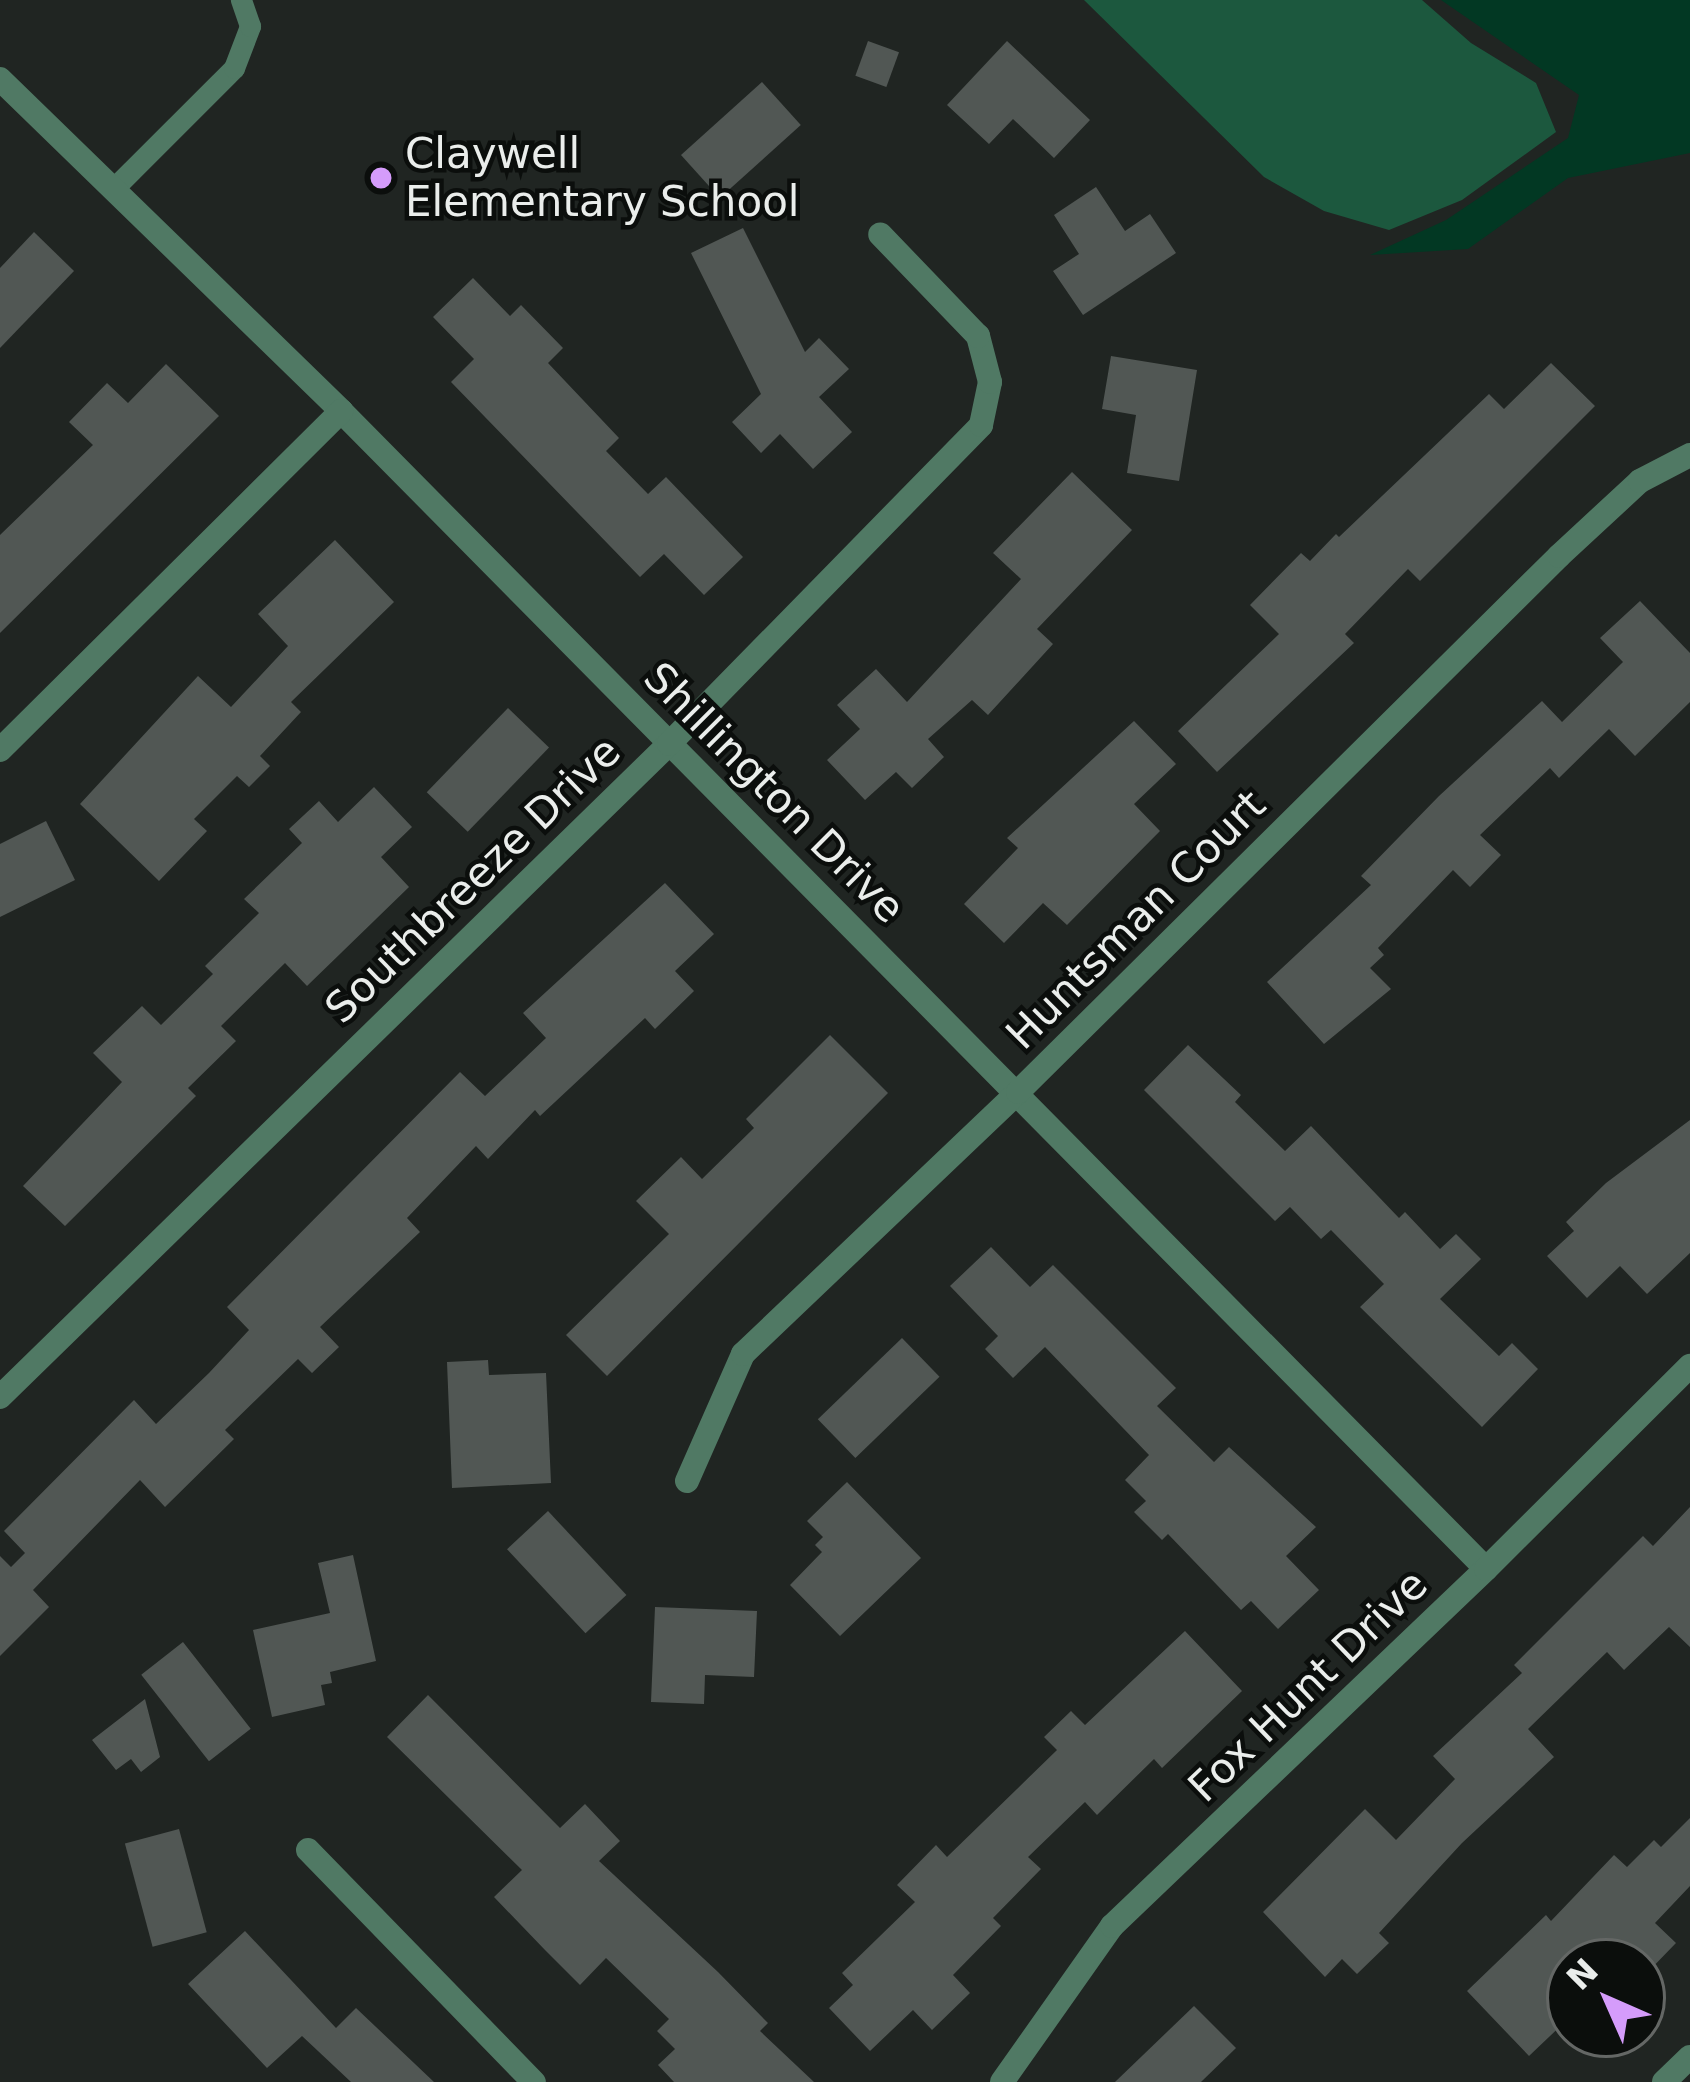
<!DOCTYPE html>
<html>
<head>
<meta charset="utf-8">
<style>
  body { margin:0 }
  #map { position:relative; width:1690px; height:2082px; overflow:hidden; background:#202522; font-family:"DejaVu Sans",sans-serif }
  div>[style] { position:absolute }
  .green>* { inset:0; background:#023823 }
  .water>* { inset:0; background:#1c583e }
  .building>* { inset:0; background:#515754; transform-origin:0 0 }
  .lane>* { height:21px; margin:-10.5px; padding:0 10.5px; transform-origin:10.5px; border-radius:10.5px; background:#507964 }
  .street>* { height:24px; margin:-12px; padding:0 12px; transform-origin:12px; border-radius:12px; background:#507964 }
  .dots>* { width:33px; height:33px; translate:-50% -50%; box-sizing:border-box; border:6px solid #0b0e0c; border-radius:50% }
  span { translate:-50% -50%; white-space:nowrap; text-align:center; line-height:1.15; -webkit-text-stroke:9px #0b0e0c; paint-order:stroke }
  .poi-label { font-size:42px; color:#eaedeb }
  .left { translate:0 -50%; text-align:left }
  .street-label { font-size:42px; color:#eaedeb }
  .north { position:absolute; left:1546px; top:1938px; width:120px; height:120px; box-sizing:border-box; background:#0b0e0c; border:3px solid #646765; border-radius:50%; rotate:315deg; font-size:33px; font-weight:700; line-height:48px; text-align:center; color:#eaedeb }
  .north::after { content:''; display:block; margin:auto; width:42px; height:54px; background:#d59cfb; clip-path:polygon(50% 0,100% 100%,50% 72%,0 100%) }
</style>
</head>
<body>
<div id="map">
  <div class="green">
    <i style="clip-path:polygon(1441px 0,1690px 0,1690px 153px,1568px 178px,1468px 249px,1370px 255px,1446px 220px,1568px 138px,1579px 95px)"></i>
  </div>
  <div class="water">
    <i style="clip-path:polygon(1084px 0,1422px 0,1471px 43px,1536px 83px,1556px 132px,1462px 200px,1389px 230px,1324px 211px,1264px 177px)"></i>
  </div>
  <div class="building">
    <i style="left:868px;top:41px;width:33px;height:37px;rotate:20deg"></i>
    <i style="clip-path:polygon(1007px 41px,1090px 120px,1054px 158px,1013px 119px,989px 144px,947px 105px)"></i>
    <i style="left:762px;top:82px;width:58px;height:109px;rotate:48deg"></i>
    <i style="clip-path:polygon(1096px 187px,1125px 231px,1150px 214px,1176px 253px,1083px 315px,1053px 271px,1079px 254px,1054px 215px)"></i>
    <i style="clip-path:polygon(743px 228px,805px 352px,819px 338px,849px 369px,819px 397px,852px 432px,813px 469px,780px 434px,761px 453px,732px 422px,761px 394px,691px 253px)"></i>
    <i style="clip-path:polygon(34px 232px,74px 271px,0 348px,0 268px)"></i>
    <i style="clip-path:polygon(473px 278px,510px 316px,521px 305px,563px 348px,548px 363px,619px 438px,606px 451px,648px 494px,666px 477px,743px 557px,704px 595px,664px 554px,640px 577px,451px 382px,474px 359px,433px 317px)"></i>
    <i style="clip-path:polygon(1111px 356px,1197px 370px,1179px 481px,1127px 473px,1136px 415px,1102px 409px)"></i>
    <i style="clip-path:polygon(1551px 363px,1595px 406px,1420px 581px,1408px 569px,1345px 634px,1354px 643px,1217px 772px,1178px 731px,1279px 634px,1250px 605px,1301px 553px,1310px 561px,1336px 534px,1339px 537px,1489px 394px,1504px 409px)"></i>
    <i style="clip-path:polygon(166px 364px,219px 416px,0 633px,0 535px,93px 445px,69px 422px,107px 383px,128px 403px)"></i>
    <i style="clip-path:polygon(1072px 472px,1132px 530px,1037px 629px,1053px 644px,988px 715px,972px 700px,928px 739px,944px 757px,912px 788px,896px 772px,865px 800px,827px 760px,860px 729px,837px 705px,876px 669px,907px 702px,1021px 579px,993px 553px)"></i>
    <i style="clip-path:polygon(335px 540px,394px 602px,291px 702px,301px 712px,260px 756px,270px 766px,249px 787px,237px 776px,194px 819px,207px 831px,159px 881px,80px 804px,198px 676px,231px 707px,288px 646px,258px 614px)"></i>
    <i style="clip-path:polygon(1640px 601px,1690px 653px,1690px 702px,1635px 756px,1609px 729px,1559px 778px,1550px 768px,1480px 835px,1501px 855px,1470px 887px,1453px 870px,1378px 948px,1384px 955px,1370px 968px,1391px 989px,1324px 1044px,1267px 982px,1371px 885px,1361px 876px,1439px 796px,1542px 701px,1562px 722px,1623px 662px,1600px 638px)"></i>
    <i style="left:508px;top:708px;width:57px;height:117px;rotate:44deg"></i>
    <i style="clip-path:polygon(1134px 721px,1176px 764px,1134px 804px,1160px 831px,1067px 925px,1043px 903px,1004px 943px,964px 904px,1018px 848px,1007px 838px)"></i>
    <i style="clip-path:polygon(374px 787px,412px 827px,381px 857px,409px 887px,307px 986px,285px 963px,221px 1026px,236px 1041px,188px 1088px,196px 1096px,65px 1226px,23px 1186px,122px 1082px,93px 1053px,142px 1006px,161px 1025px,213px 974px,205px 966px,259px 913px,244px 899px,302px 843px,289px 829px,319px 801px,338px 822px)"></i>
    <i style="clip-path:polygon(46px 821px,75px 880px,0 917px,0 844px)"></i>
    <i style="clip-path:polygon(665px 883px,714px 934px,675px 971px,694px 991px,655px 1029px,645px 1018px,540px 1116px,535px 1110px,488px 1159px,476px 1146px,407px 1218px,420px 1232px,320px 1327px,339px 1347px,312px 1373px,298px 1359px,225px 1430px,234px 1439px,165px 1507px,140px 1480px,33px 1590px,49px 1607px,0 1656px,0 1556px,11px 1567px,25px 1553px,4px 1531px,134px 1400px,156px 1424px,209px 1373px,249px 1330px,227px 1307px,460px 1072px,485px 1096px,546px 1038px,523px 1013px)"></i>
    <i style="clip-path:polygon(830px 1035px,888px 1093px,607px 1376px,566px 1335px,669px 1234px,636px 1201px,681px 1157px,702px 1179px,754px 1128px,746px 1119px)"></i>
    <i style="clip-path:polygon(1188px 1045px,1241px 1095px,1235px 1102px,1285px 1151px,1311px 1126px,1399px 1218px,1405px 1212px,1440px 1249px,1456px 1234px,1481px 1259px,1440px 1299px,1499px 1356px,1512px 1343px,1538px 1369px,1482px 1427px,1360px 1307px,1384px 1284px,1331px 1230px,1321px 1239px,1290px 1207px,1275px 1221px,1144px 1090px)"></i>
    <i style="clip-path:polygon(1690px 1120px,1690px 1253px,1647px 1294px,1620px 1266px,1587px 1298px,1547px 1256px,1574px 1231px,1566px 1222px,1606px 1183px)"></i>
    <i style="clip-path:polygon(991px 1247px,1030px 1287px,1053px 1265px,1176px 1388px,1157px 1406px,1214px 1462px,1229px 1447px,1316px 1527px,1286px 1556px,1319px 1590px,1278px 1629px,1251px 1601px,1241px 1610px,1168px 1534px,1162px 1540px,1134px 1512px,1146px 1501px,1125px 1480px,1149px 1455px,1045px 1347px,1013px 1378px,985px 1349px,998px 1336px,950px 1286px)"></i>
    <i style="left:902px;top:1338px;width:54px;height:117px;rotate:46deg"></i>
    <i style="clip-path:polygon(488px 1360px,489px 1375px,546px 1373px,551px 1483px,452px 1488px,447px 1362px)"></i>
    <i style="clip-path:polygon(847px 1482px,921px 1558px,840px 1636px,790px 1585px,822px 1552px,815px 1545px,823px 1537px,807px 1521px)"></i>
    <i style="clip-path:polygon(1690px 1507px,1690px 1647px,1669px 1627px,1624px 1670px,1607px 1652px,1528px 1729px,1554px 1757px,1462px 1843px,1379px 1933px,1389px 1943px,1357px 1974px,1342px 1959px,1325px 1977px,1263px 1912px,1365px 1809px,1396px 1840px,1455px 1779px,1433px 1756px,1522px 1673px,1514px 1665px,1643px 1536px,1653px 1546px)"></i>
    <i style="left:548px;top:1511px;width:115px;height:56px;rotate:47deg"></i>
    <i style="clip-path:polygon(353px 1555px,376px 1661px,330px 1672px,332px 1683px,321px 1685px,325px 1705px,272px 1717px,253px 1630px,330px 1613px,318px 1563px)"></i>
    <i style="clip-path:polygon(655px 1607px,757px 1611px,754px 1677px,705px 1675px,704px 1704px,651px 1702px)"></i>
    <i style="clip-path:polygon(1185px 1631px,1242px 1691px,1162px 1768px,1154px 1759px,1097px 1815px,1085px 1802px,1028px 1857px,1041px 1869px,993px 1918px,1001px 1926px,953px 1975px,970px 1993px,932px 2030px,913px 2010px,870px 2051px,829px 2008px,853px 1985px,842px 1973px,915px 1902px,897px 1885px,936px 1845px,947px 1857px,1057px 1750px,1044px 1737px,1071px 1711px,1085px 1725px)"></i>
    <i style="left:183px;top:1642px;width:110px;height:53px;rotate:52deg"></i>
    <i style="clip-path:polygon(428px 1695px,560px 1828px,585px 1804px,620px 1841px,599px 1861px,718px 1972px,768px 2023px,760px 2031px,814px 2082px,674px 2082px,658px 2065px,675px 2049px,657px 2031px,669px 2019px,606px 1958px,580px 1985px,545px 1950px,494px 1897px,522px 1870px,387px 1737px)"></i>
    <i style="clip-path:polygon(145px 1699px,160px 1757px,141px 1772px,131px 1759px,116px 1770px,92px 1740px)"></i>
    <i style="clip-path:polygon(1690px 1818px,1690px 1886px,1655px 1923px,1676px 1943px,1644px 1976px,1642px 1962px,1570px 1962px,1570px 2017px,1529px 2056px,1467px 1991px,1546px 1915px,1551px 1921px,1614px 1855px,1627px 1867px,1654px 1840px,1661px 1847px)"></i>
    <i style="left:179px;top:1829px;width:107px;height:56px;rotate:75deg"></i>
    <i style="clip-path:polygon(245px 1931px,336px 2028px,356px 2008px,434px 2082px,351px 2082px,302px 2036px,267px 2068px,188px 1984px)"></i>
    <i style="clip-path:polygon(1194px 2006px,1236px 2048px,1201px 2082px,1115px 2082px)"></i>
  </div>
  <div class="lane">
    <i style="left:113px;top:189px;width:171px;rotate:-45deg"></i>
    <i style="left:234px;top:68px;width:45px;rotate:-69.1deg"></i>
    <i style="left:250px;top:26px;width:28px;rotate:-109deg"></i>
  </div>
  <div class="street">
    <i style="left:0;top:79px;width:476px;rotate:44.2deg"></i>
    <i style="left:341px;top:411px;width:1628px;rotate:45.32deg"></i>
    <i style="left:0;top:750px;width:481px;rotate:-44.8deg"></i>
    <i style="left:0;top:1397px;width:935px;rotate:-44.31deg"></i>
    <i style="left:669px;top:744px;width:446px;rotate:-45.6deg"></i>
    <i style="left:981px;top:425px;width:44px;rotate:-78.2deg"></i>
    <i style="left:990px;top:382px;width:48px;rotate:-104.6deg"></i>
    <i style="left:978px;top:336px;width:141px;rotate:-133.9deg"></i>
    <i style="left:687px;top:1481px;width:139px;rotate:-66.2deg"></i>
    <i style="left:743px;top:1354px;width:380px;rotate:-43.6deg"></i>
    <i style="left:1018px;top:1092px;width:762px;rotate:-44.73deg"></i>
    <i style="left:1559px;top:556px;width:110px;rotate:-42.8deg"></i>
    <i style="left:1640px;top:481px;width:56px;rotate:-27.5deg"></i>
    <i style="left:308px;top:1850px;width:324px;rotate:45.8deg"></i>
    <i style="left:1002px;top:2082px;width:191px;rotate:-54.8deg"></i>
    <i style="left:1112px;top:1926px;width:517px;rotate:-43.67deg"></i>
    <i style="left:1486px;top:1569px;width:288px;rotate:-44.9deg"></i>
    <i style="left:1664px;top:2082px;width:36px;rotate:-44deg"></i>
  </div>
  <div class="dots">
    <i style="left:381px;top:178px;background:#d59cfb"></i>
  </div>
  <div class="poi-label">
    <span class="left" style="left:405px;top:178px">Claywell<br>Elementary School</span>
  </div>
  <div class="street-label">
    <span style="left:774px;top:793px;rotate:45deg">Shillington Drive</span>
    <span style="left:473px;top:880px;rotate:-44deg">Southbreeze Drive</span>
    <span style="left:1136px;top:920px;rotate:-45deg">Huntsman Court</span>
    <span style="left:1308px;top:1686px;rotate:-44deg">Fox Hunt Drive</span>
  </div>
  <div class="north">N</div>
</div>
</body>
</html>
